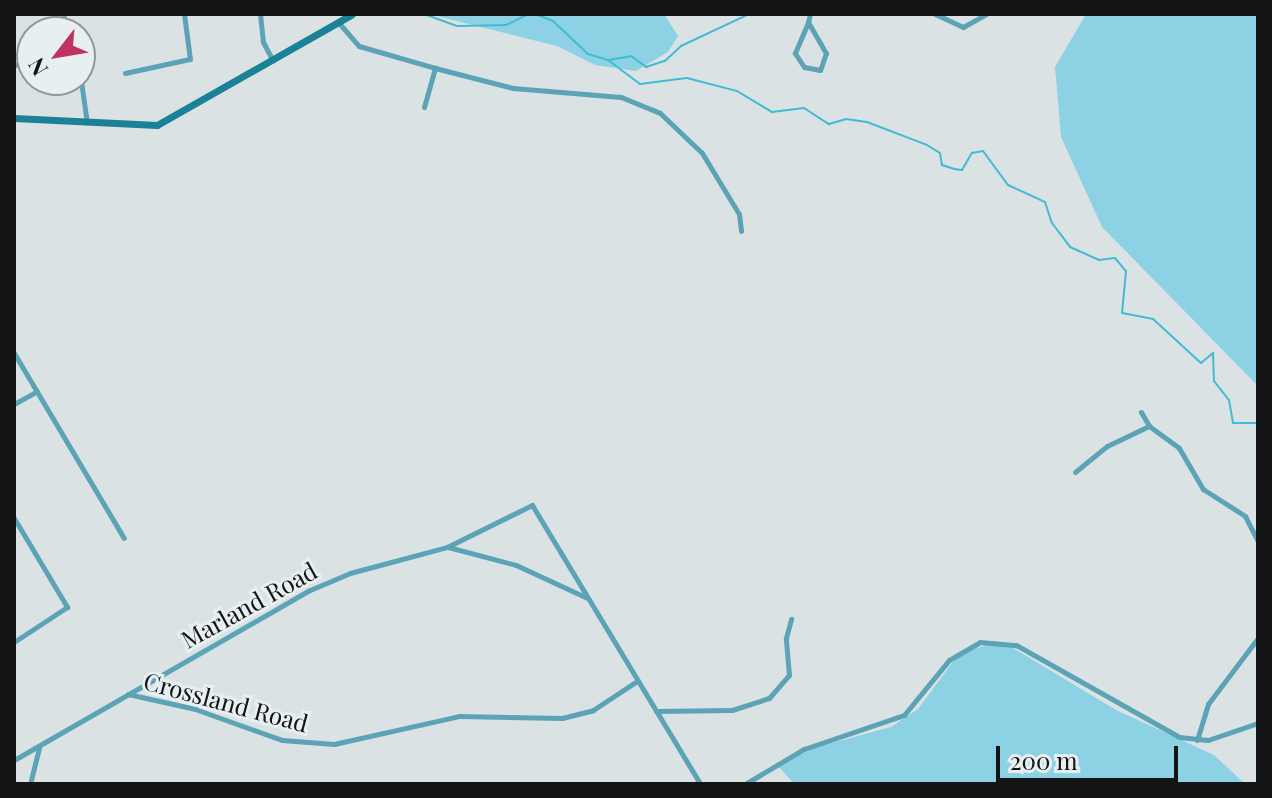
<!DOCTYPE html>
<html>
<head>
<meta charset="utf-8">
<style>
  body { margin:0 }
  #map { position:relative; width:1272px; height:798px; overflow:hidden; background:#dbe2e4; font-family:"Playfair Display",serif }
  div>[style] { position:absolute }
  .green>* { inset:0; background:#8cd2e4 }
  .stream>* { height:2px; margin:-1px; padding:0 1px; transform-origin:1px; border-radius:1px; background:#43bad5 }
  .street>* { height:5px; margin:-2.5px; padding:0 2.5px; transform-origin:2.5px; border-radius:2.5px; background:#5ca3b6 }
  .secondary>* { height:7px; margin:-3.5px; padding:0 3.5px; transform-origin:3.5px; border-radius:3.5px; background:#1b8197 }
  span { translate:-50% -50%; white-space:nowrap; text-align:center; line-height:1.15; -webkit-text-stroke:6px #e8eff1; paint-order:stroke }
  .street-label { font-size:24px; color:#121415 }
  .frame { position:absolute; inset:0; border:16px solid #121415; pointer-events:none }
  .north { position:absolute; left:16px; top:16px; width:80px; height:80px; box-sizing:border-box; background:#e8eff1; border:2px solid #929799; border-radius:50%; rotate:239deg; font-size:22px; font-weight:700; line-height:32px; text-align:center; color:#121415 }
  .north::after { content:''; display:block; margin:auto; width:28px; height:36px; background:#bf3261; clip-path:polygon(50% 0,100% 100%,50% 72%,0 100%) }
  .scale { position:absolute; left:996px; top:746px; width:182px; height:36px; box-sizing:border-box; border:4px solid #121415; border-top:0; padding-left:10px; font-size:24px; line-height:28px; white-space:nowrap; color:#121415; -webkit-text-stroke:6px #e8eff1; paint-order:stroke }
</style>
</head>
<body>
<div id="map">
  <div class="green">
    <i style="clip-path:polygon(429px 14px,664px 14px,678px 36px,668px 52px,636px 71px,595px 65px,557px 46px)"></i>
    <i style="clip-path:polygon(1086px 14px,1258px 14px,1258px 386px,1102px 227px,1061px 137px,1055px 67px)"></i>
    <i style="clip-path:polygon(988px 644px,1013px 648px,1116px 710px,1214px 755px,1245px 784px,794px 784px,779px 767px,813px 748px,891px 727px,918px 709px,958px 655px)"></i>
  </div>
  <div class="stream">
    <i style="left:424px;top:14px;width:35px;rotate:20deg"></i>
    <i style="left:457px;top:26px;width:49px;rotate:-1.2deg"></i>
    <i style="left:506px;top:25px;width:25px;rotate:-26deg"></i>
    <i style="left:535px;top:14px;width:19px;rotate:21deg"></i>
    <i style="left:553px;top:21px;width:48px;rotate:43.3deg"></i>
    <i style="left:588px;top:54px;width:21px;rotate:17deg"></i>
    <i style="left:608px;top:60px;width:40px;rotate:37deg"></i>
    <i style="left:640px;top:84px;width:47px;rotate:-7.3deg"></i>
    <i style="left:687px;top:78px;width:52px;rotate:14.6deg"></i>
    <i style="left:737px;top:91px;width:41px;rotate:31deg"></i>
    <i style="left:772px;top:112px;width:32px;rotate:-7deg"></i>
    <i style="left:804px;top:108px;width:30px;rotate:33deg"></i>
    <i style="left:829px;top:124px;width:18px;rotate:-16deg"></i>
    <i style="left:846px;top:119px;width:21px;rotate:8deg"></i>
    <i style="left:867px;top:122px;width:64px;rotate:21deg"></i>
    <i style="left:927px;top:145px;width:15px;rotate:32deg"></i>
    <i style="left:940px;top:153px;width:12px;rotate:81deg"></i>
    <i style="left:942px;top:165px;width:13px;rotate:18deg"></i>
    <i style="left:954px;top:169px;width:8px;rotate:7deg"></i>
    <i style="left:962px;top:170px;width:20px;rotate:-60deg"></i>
    <i style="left:972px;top:153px;width:11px;rotate:-10deg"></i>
    <i style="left:983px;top:151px;width:42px;rotate:53.7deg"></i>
    <i style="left:1008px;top:185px;width:41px;rotate:24.7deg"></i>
    <i style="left:1045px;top:202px;width:22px;rotate:72deg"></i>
    <i style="left:1052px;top:223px;width:30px;rotate:53deg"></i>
    <i style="left:1070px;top:247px;width:32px;rotate:24deg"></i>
    <i style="left:1099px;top:260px;width:16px;rotate:-7deg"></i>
    <i style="left:1115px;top:258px;width:17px;rotate:50deg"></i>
    <i style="left:1126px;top:271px;width:42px;rotate:95.4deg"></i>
    <i style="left:1122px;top:313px;width:32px;rotate:11deg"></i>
    <i style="left:1153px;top:319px;width:65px;rotate:42.5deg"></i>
    <i style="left:1201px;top:363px;width:16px;rotate:-40deg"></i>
    <i style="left:1213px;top:353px;width:28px;rotate:88deg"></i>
    <i style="left:1214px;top:381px;width:24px;rotate:52deg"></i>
    <i style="left:1229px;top:400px;width:23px;rotate:80deg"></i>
    <i style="left:1233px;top:423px;width:25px"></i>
    <i style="left:609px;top:60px;width:22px;rotate:-10deg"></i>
    <i style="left:631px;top:56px;width:19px;rotate:36deg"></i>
    <i style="left:646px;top:67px;width:20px;rotate:-18deg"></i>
    <i style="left:665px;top:61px;width:22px;rotate:-43deg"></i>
    <i style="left:681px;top:46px;width:75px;rotate:-25.2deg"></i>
  </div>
  <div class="street">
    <i style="left:63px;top:14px;width:19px;rotate:74deg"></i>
    <i style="left:260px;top:14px;width:28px;rotate:84deg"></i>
    <i style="left:263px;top:42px;width:21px;rotate:62deg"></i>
    <i style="left:935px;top:14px;width:31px;rotate:25deg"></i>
    <i style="left:963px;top:27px;width:26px;rotate:-29deg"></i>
    <i style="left:338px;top:22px;width:32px;rotate:49deg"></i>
    <i style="left:359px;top:46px;width:79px;rotate:16.1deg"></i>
    <i style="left:435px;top:68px;width:81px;rotate:14.4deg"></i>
    <i style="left:513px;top:88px;width:108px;rotate:4.8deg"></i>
    <i style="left:621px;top:97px;width:42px;rotate:22.3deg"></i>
    <i style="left:660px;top:113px;width:58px;rotate:43.6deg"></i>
    <i style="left:702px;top:153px;width:71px;rotate:58.8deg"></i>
    <i style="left:739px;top:214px;width:17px;rotate:83deg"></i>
    <i style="left:808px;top:22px;width:36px;rotate:60deg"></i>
    <i style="left:826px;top:53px;width:18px;rotate:109deg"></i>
    <i style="left:820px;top:70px;width:16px;rotate:-169deg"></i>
    <i style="left:804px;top:67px;width:17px;rotate:-123deg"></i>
    <i style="left:795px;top:53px;width:34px;rotate:-67deg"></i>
    <i style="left:808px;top:22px;width:8px;rotate:-76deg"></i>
    <i style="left:14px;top:65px;width:18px;rotate:-6deg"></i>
    <i style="left:125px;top:73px;width:66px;rotate:-12.2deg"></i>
    <i style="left:190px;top:59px;width:45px;rotate:-97.6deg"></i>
    <i style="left:80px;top:74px;width:49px;rotate:81.9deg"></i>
    <i style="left:424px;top:107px;width:41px;rotate:-74.2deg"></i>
    <i style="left:14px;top:353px;width:215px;rotate:59.3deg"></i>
    <i style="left:14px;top:404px;width:26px;rotate:-29deg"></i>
    <i style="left:1141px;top:412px;width:16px;rotate:60deg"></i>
    <i style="left:1149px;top:426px;width:37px;rotate:36deg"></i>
    <i style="left:1179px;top:448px;width:48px;rotate:59.7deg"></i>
    <i style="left:1203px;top:489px;width:50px;rotate:32.7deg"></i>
    <i style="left:1245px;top:516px;width:29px;rotate:63deg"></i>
    <i style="left:1075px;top:472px;width:41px;rotate:-39.1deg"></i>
    <i style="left:1107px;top:446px;width:47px;rotate:-25.5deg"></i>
    <i style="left:14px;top:518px;width:104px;rotate:59.2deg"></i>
    <i style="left:67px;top:607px;width:64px;rotate:146.6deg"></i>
    <i style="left:448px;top:547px;width:70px;rotate:14.8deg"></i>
    <i style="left:516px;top:565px;width:78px;rotate:24.9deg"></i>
    <i style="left:128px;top:694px;width:69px;rotate:12.6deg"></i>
    <i style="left:195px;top:709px;width:92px;rotate:19.6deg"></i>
    <i style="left:282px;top:740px;width:52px;rotate:4.4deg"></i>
    <i style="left:334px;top:744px;width:128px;rotate:-12.6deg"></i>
    <i style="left:459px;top:716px;width:103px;rotate:1.1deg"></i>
    <i style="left:562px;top:718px;width:32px;rotate:-14deg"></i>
    <i style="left:593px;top:710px;width:53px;rotate:-33.4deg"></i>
    <i style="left:656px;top:711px;width:76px;rotate:-0.8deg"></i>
    <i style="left:732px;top:710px;width:39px;rotate:-18deg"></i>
    <i style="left:769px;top:698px;width:30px;rotate:-49deg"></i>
    <i style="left:789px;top:675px;width:37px;rotate:-95deg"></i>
    <i style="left:786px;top:638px;width:20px;rotate:-75deg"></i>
    <i style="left:1197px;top:740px;width:38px;rotate:-73deg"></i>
    <i style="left:1208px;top:704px;width:83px;rotate:-52.9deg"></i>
    <i style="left:14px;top:760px;width:341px;rotate:-29.9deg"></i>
    <i style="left:310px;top:590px;width:43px;rotate:-23deg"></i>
    <i style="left:350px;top:573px;width:100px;rotate:-15deg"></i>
    <i style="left:447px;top:547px;width:95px;rotate:-26.3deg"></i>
    <i style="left:532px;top:505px;width:326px;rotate:58.9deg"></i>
    <i style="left:30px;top:784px;width:37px;rotate:-76deg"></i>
    <i style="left:745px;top:784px;width:69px;rotate:-30.7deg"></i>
    <i style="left:804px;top:749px;width:106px;rotate:-18.8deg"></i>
    <i style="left:904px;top:715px;width:71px;rotate:-50.7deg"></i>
    <i style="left:949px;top:660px;width:36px;rotate:-30deg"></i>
    <i style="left:980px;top:642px;width:36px;rotate:5deg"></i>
    <i style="left:1016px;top:645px;width:187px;rotate:29.4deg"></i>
    <i style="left:1179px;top:737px;width:29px;rotate:6deg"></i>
    <i style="left:1208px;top:740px;width:53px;rotate:-18.8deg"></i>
  </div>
  <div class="secondary">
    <i style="left:14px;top:118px;width:143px;rotate:2.8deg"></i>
    <i style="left:157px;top:125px;width:224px;rotate:-29.6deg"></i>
  </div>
  <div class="street-label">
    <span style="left:249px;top:605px;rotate:-29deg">Marland Road</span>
    <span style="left:226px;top:702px;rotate:15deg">Crossland Road</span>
  </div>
  <div class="frame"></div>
  <div class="north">N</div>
  <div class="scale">200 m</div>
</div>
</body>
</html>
